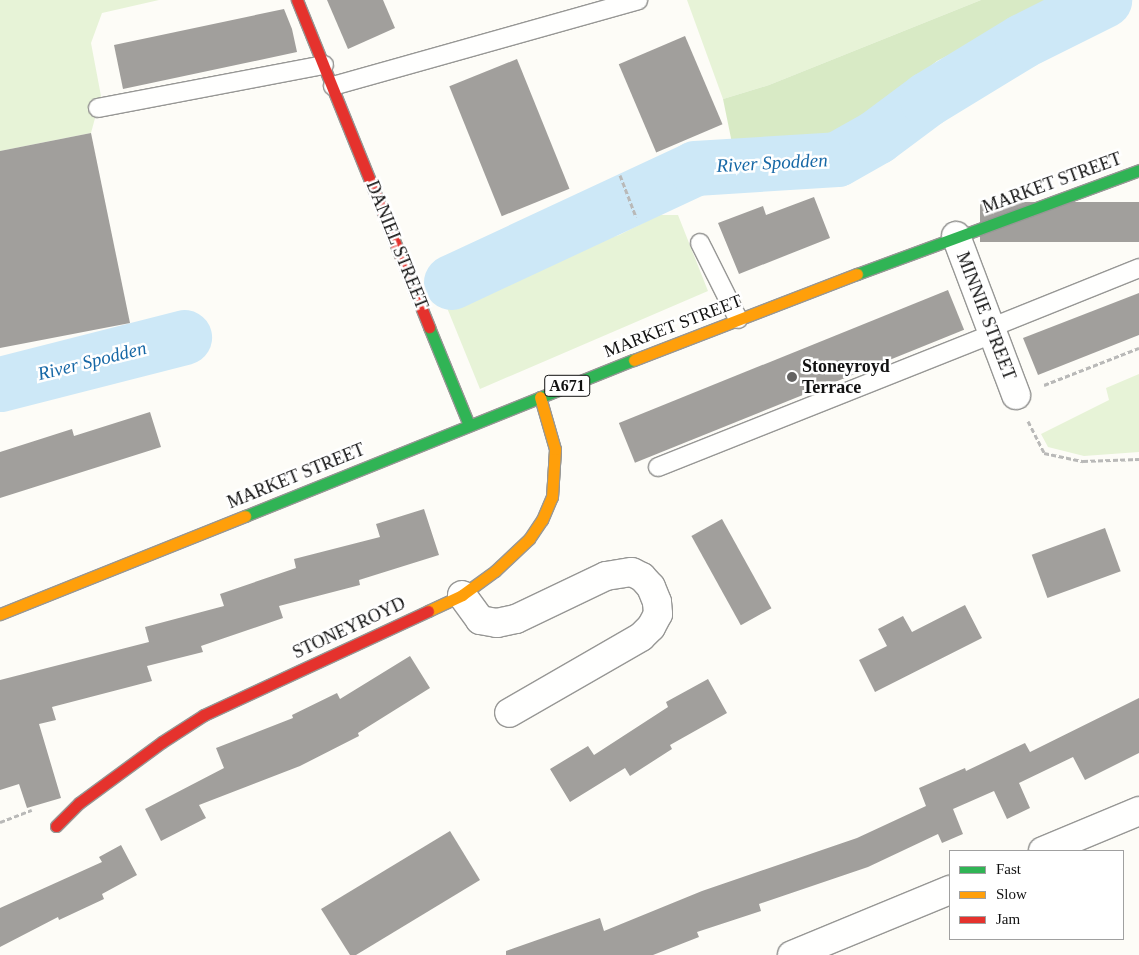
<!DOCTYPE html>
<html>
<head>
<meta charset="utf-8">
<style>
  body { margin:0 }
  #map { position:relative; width:1139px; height:955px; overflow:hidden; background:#fdfcf7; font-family:Georgia,serif }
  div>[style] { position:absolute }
  .green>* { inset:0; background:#e7f3d7 }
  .forest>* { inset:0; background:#d8eac5 }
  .river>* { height:55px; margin:-27.5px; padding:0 27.5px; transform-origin:27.5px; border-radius:27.5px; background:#cde8f7 }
  .building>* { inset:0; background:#a19f9c; transform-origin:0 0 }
  .path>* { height:3px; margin-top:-1.5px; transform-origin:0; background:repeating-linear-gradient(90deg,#b9b9b8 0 5px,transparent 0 7.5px) }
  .roads { filter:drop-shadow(1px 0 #979795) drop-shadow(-1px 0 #979795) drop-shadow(0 1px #979795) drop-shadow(0 -1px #979795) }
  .lane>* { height:18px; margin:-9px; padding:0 9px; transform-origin:9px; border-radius:9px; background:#fffffe }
  .street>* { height:28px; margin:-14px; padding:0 14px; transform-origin:14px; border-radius:14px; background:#fffffe }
  .fast>* { height:11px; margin:-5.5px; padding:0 5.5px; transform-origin:5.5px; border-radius:5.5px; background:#30b455 }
  .slow>* { height:11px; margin:-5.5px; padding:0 5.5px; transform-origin:5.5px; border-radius:5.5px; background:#ff9f0a }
  .jam>* { height:11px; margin:-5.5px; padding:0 5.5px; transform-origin:5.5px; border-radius:5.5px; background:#e5322d }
  .dots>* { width:14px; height:14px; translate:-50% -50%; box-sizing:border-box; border:2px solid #fff; border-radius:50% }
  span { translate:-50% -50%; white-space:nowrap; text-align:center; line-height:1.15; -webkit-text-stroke:5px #fff; paint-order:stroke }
  .shield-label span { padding:1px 4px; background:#fff; border:1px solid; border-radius:4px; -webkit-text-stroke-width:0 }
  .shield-label { font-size:16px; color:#111; font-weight:700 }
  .street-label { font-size:18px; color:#111 }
  .poi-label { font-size:18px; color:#111; font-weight:700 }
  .left { translate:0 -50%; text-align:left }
  .water-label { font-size:19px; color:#1768a6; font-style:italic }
  .legend { position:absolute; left:949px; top:850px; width:175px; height:90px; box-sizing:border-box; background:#fff; border:1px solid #a0a0a0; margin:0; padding:6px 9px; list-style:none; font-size:15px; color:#111 }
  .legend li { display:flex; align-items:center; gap:10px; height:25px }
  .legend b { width:25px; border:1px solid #a0a0a0 }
</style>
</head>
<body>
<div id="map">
  <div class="green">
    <i style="clip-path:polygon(0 0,159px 0,102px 13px,91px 43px,101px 96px,91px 133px,0 151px)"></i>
    <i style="clip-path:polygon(687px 0,981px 0,769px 85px,723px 99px)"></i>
    <i style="clip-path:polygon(659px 215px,678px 215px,708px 291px,480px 389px,441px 293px,619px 235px)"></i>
    <i style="clip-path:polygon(1139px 374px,1139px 452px,1084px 456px,1048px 447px,1041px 434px,1109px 400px,1106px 388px)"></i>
  </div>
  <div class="forest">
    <i style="clip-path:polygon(981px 0,1059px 0,937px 61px,855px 127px,819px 148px,733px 148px,723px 99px,769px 85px)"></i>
  </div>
  <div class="river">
    <i style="left:451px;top:282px;width:269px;rotate:-25deg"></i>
    <i style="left:695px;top:168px;width:142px;rotate:-3.6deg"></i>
    <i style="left:837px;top:159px;width:45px;rotate:-29.4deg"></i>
    <i style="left:876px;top:137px;width:64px;rotate:-36.7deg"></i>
    <i style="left:927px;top:99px;width:111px;rotate:-31.4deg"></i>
    <i style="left:1022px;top:41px;width:92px;rotate:-26.6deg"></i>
    <i style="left:0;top:384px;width:190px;rotate:-14.3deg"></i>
  </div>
  <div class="building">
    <i style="clip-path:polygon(327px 0,383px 0,395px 28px,348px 49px)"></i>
    <i style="clip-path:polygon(284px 9px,292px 29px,297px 52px,123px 89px,114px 45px)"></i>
    <i style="left:685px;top:36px;width:96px;height:72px;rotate:67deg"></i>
    <i style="left:517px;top:59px;width:140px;height:73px;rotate:68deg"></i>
    <i style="clip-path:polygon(91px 133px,130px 323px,0 348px,0 151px)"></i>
    <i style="clip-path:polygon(814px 197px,830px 238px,739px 274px,718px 223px,763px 206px,766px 215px)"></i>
    <i style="left:1139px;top:202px;width:40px;height:159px;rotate:90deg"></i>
    <i style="left:948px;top:290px;width:43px;height:355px;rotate:68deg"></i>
    <i style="clip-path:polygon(1139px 293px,1139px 335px,1038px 375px,1023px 338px)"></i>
    <i style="clip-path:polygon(150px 412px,161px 447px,0 498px,0 452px,72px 429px,74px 436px)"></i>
    <i style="clip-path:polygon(424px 509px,439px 555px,359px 580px,360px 585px,279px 606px,283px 618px,201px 646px,203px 652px,147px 666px,152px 681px,52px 707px,56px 720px,39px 724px,61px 798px,27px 808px,19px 784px,0 790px,0 680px,149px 642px,145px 627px,224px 606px,220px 594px,296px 568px,294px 559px,380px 537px,376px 524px)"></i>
    <i style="left:722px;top:519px;width:102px;height:35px;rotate:61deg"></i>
    <i style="left:1105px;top:528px;width:46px;height:78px;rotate:70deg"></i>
    <i style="clip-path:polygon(965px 605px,982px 638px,875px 692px,859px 660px,887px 646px,878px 629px,903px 616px,912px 632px)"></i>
    <i style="clip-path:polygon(410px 656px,430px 688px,358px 733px,359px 736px,300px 766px,199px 805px,206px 818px,161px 841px,145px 809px,224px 768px,216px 748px,293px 718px,292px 715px,337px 693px,340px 699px)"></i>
    <i style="clip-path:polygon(708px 679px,727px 713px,670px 745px,672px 749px,630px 776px,625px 768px,570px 802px,550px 769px,588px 746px,594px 755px,668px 707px,666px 702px)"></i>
    <i style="clip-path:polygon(1139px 698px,1139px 753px,1085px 780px,1073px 757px,1019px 783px,1030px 808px,1007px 819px,994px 791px,953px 809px,963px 834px,942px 843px,938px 834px,868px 867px,759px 904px,761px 911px,697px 932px,699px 937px,653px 955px,506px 955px,506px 951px,600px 918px,604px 931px,702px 891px,857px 838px,926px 806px,919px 788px,965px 768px,966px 771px,1025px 743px,1030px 752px)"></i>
    <i style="clip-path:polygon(450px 831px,480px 880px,356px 955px,350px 955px,321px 909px)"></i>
    <i style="clip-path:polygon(121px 845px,137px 875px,102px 894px,104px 899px,59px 920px,58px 917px,0 947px,0 908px,102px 862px,99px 857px)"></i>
  </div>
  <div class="path">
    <i style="left:620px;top:175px;width:45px;rotate:69.1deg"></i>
    <i style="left:1044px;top:385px;width:102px;rotate:-21.3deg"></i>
    <i style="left:1028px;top:421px;width:36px;rotate:63deg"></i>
    <i style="left:1044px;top:453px;width:40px;rotate:12deg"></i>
    <i style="left:1083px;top:461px;width:56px;rotate:-2deg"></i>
    <i style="left:0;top:822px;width:34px;rotate:-21deg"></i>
  </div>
  <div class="roads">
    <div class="lane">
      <i style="left:333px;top:86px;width:317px;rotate:-15.7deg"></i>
      <i style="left:98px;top:108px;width:230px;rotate:-10.8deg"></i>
      <i style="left:700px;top:243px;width:85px;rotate:63.4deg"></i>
      <i style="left:990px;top:328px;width:161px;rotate:-21.9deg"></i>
      <i style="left:658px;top:467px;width:360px;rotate:-21.7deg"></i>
    </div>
    <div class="street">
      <i style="left:956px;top:236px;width:170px;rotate:69.3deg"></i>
      <i style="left:462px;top:595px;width:31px;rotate:54deg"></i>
      <i style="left:480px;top:620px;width:17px;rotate:10deg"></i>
      <i style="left:497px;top:623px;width:19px;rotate:-12deg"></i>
      <i style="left:516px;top:619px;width:100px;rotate:-25.5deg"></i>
      <i style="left:606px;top:576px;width:26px;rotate:-9deg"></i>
      <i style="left:632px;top:572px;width:11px;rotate:27deg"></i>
      <i style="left:642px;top:577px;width:13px;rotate:48deg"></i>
      <i style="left:651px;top:587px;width:16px;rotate:68deg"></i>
      <i style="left:657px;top:602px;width:12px;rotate:85deg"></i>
      <i style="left:658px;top:614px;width:15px;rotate:118deg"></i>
      <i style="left:651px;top:627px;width:14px;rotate:135deg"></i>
      <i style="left:641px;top:637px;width:152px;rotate:150.1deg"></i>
      <i style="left:1043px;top:851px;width:104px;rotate:-22.6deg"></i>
      <i style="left:792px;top:955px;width:171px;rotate:-22.4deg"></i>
    </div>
    <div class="fast">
      <i style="left:857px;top:274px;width:301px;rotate:-20.2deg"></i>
      <i style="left:429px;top:327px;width:106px;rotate:67.8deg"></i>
      <i style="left:245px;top:516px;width:419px;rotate:-21.9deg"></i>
    </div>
    <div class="slow">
      <i style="left:634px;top:360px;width:239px;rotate:-21.1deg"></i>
      <i style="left:428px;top:611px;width:38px;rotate:-25deg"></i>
      <i style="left:462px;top:595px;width:41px;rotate:-36deg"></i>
      <i style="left:495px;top:571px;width:47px;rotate:-43.3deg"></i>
      <i style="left:529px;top:539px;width:23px;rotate:-56deg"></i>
      <i style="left:542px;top:520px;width:25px;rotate:-67deg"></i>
      <i style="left:552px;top:497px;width:48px;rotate:-86.4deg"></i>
      <i style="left:555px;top:449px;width:54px;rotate:-106.1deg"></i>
      <i style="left:0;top:614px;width:264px;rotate:-21.8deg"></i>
    </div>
    <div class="jam">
      <i style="left:297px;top:0;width:353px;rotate:68deg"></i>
      <i style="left:56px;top:826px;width:33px;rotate:-45deg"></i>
      <i style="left:79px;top:803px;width:103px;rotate:-36.3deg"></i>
      <i style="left:162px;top:742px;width:50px;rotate:-32.7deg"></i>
      <i style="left:204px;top:715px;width:247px;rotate:-24.9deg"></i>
    </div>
  </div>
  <div class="dots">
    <i style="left:792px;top:377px;background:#646362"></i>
  </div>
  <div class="shield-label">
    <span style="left:567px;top:386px">A671</span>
  </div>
  <div class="street-label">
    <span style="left:1052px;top:183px;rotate:-20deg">MARKET STREET</span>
    <span style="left:397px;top:245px;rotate:68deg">DANIEL STREET</span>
    <span style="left:986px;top:316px;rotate:69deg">MINNIE STREET</span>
    <span style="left:673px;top:326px;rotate:-21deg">MARKET STREET</span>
    <span style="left:296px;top:476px;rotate:-22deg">MARKET STREET</span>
    <span style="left:349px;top:628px;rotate:-25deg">STONEYROYD</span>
  </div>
  <div class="poi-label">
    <span class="left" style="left:802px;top:377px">Stoneyroyd<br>Terrace</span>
  </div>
  <div class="water-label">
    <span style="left:772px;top:163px;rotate:-3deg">River Spodden</span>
    <span style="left:92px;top:361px;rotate:-14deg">River Spodden</span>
  </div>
  <ul class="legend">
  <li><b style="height:6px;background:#30b455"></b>Fast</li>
  <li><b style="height:6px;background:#ff9f0a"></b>Slow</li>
  <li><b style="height:6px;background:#e5322d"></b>Jam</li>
  </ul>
</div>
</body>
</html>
